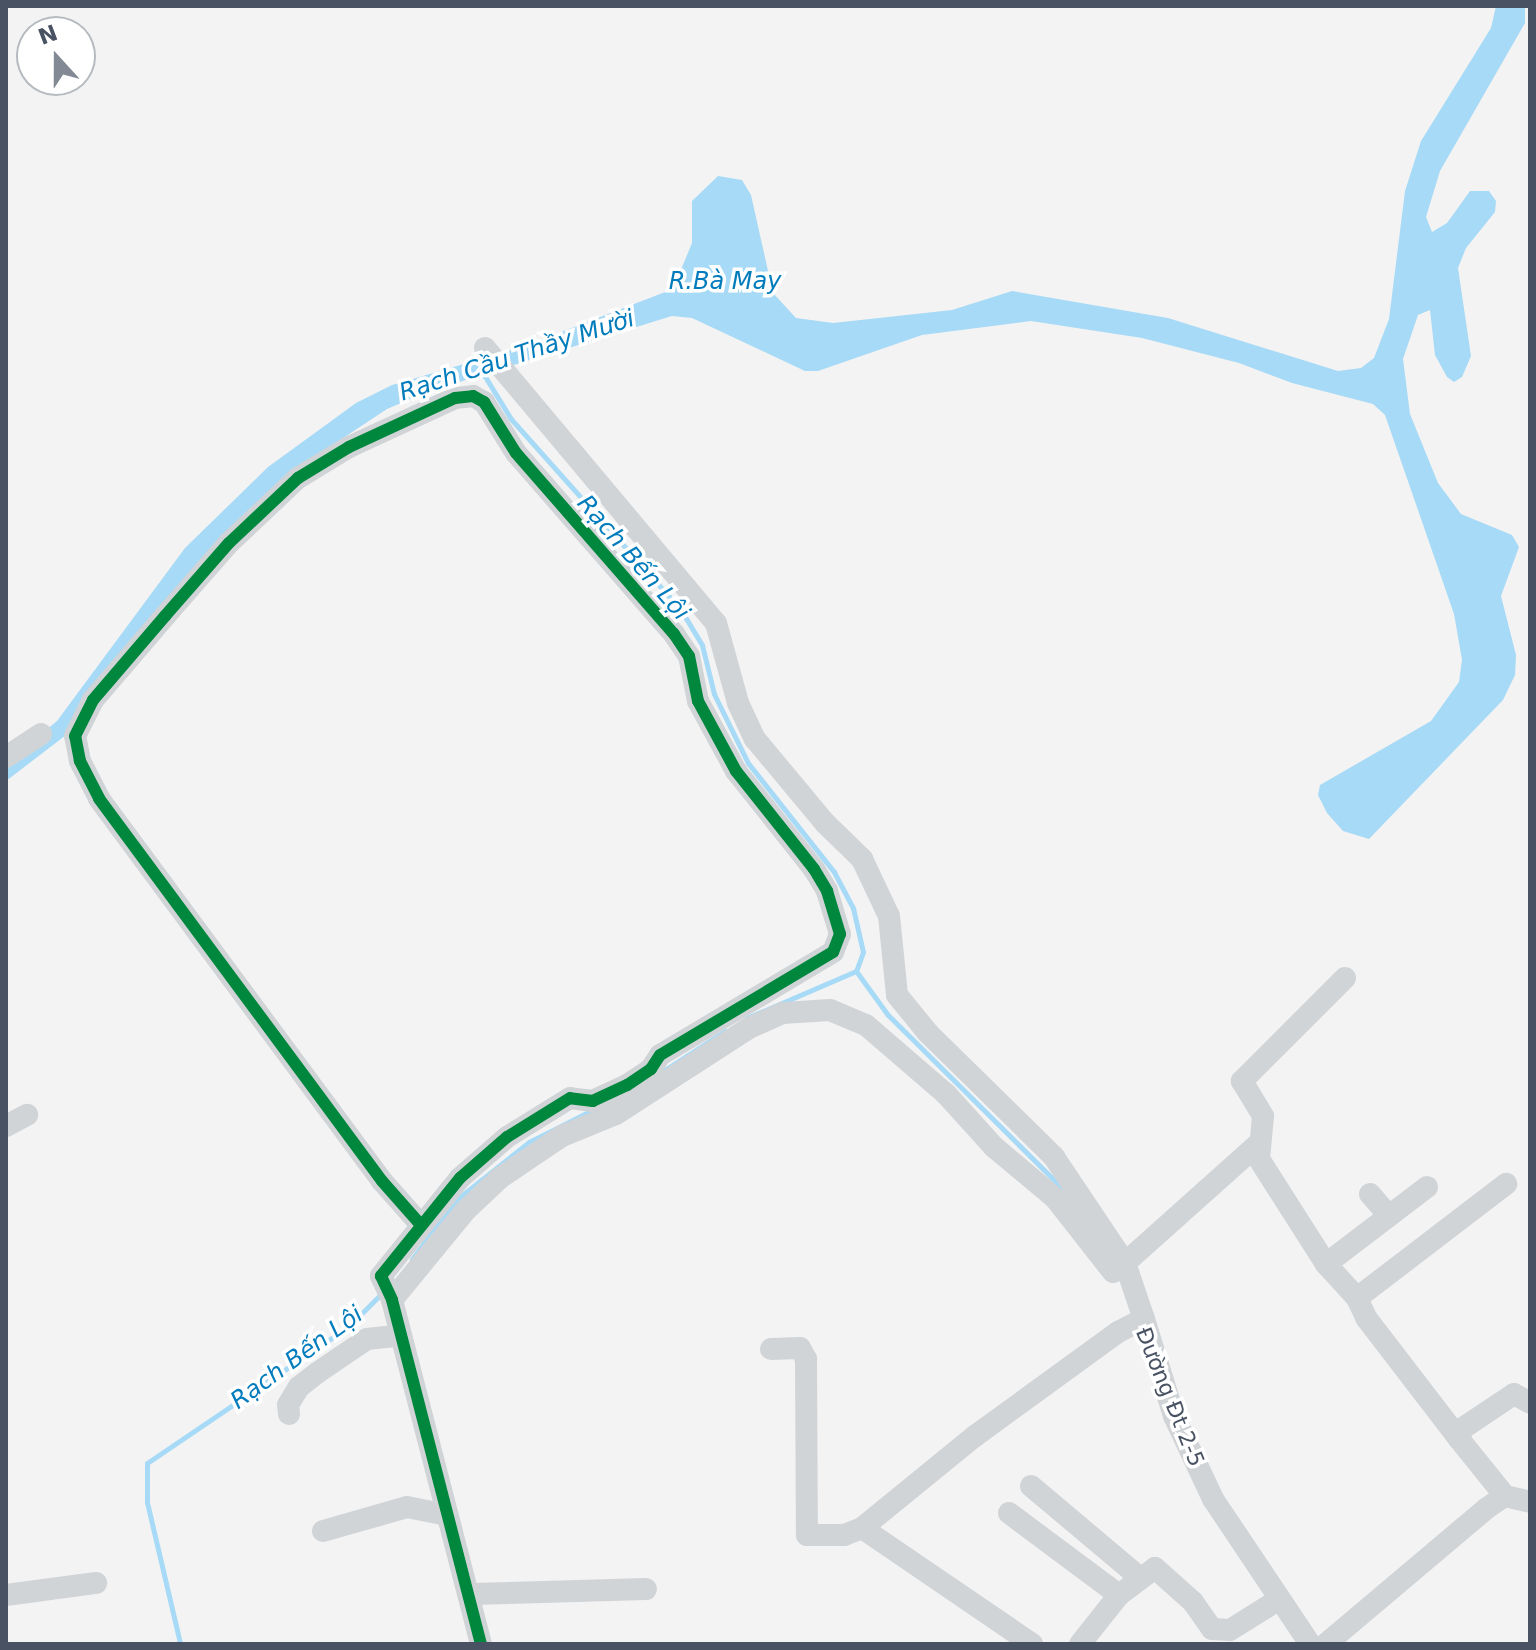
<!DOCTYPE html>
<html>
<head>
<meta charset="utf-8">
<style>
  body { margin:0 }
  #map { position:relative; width:1536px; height:1650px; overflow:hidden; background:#f4f3f3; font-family:"DejaVu Sans",sans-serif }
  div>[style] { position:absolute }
  .water>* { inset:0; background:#a7daf6 }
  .stream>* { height:5px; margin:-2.5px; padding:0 2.5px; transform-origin:2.5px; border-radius:2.5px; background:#a7daf6 }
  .minor>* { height:22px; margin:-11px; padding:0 11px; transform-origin:11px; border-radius:11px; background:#d1d4d7 }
  .cycleway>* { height:12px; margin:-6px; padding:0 6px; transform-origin:6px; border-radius:6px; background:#00873e }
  span { translate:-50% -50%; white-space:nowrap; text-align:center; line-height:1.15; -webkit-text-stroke:7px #fff; paint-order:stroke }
  .street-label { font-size:22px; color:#485263 }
  .water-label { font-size:24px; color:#007cbd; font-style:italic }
  .frame { position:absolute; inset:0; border:8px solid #485263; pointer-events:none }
  .north { position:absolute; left:16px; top:16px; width:80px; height:80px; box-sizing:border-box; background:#fff; border:2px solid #b6bac1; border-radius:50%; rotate:339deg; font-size:22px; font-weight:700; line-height:32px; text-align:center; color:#485263 }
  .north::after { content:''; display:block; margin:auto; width:28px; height:36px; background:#848a95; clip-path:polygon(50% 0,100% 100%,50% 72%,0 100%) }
</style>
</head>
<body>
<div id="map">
  <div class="water">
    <i style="clip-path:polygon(1496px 6px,1525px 6px,1525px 23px,1440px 171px,1426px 217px,1432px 232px,1447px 223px,1470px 191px,1489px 191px,1496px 201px,1495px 212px,1466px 248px,1458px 268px,1471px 356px,1462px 377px,1454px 382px,1447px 377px,1435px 355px,1430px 310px,1418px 315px,1403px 359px,1410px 414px,1438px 483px,1461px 514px,1512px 535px,1519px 547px,1501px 596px,1516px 655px,1515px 675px,1503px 700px,1369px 839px,1343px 831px,1327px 813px,1318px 795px,1320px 785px,1431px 721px,1459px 682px,1462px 660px,1454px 614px,1385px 415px,1373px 404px,1292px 383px,1239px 363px,1142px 338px,1031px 321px,922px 335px,818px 371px,805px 371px,692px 318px,672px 316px,427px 392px,387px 409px,319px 454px,70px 732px,6px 781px,6px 763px,57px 721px,185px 548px,268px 467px,356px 403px,392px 385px,525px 346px,673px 289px,692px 243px,692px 201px,718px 176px,742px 180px,751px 195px,773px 293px,796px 318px,833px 323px,952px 310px,1012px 291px,1168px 318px,1338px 371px,1361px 368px,1374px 358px,1389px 319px,1405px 191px,1421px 141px,1491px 28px)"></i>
  </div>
  <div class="stream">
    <i style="left:481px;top:370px;width:57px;rotate:58.5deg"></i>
    <i style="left:511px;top:419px;width:256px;rotate:48.3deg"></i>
    <i style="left:681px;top:610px;width:41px;rotate:59deg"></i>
    <i style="left:702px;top:645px;width:50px;rotate:76.2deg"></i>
    <i style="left:714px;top:694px;width:77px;rotate:63.8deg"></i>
    <i style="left:748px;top:763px;width:139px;rotate:51.7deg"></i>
    <i style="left:834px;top:872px;width:41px;rotate:62.2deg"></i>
    <i style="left:853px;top:908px;width:45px;rotate:77.2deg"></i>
    <i style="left:863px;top:952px;width:20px;rotate:110deg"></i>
    <i style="left:856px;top:971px;width:119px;rotate:156.7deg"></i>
    <i style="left:856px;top:971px;width:54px;rotate:54deg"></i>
    <i style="left:888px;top:1015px;width:250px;rotate:44.8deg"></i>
    <i style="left:663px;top:1071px;width:74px;rotate:-32.8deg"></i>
    <i style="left:412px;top:1259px;width:74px;rotate:-53.3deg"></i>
    <i style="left:456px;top:1200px;width:93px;rotate:-38.5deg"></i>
    <i style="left:529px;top:1142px;width:71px;rotate:-26.9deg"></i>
    <i style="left:180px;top:1643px;width:145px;rotate:-103.2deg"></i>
    <i style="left:147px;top:1502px;width:39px;rotate:-90deg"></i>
    <i style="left:147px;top:1463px;width:243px;rotate:-34.1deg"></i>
    <i style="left:348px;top:1327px;width:48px;rotate:-45deg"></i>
  </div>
  <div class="minor">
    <i style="left:485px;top:348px;width:359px;rotate:50deg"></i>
    <i style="left:716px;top:623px;width:83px;rotate:74.6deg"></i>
    <i style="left:738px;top:703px;width:40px;rotate:65deg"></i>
    <i style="left:755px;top:739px;width:109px;rotate:50.2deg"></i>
    <i style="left:825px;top:823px;width:52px;rotate:44.2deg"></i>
    <i style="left:862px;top:859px;width:63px;rotate:64.7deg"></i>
    <i style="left:889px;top:916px;width:79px;rotate:84.2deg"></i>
    <i style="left:897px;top:995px;width:49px;rotate:50.8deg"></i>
    <i style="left:928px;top:1033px;width:177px;rotate:44.5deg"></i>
    <i style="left:1054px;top:1157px;width:128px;rotate:56.2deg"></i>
    <i style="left:1125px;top:1263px;width:59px;rotate:71.3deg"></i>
    <i style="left:6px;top:757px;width:42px;rotate:-33.3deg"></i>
    <i style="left:1345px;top:978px;width:146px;rotate:135deg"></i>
    <i style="left:1242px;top:1081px;width:41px;rotate:59deg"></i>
    <i style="left:1263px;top:1116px;width:43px;rotate:95.3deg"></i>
    <i style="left:1259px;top:1159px;width:125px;rotate:57.5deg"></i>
    <i style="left:1326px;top:1264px;width:46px;rotate:47.6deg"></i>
    <i style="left:1357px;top:1298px;width:23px;rotate:65deg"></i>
    <i style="left:1367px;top:1319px;width:151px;rotate:52.5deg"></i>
    <i style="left:6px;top:1126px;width:24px;rotate:-28deg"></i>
    <i style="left:1370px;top:1194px;width:29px;rotate:49deg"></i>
    <i style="left:420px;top:1224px;width:57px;rotate:-131.5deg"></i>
    <i style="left:382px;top:1181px;width:476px;rotate:-126.5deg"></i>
    <i style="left:99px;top:798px;width:42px;rotate:-117.2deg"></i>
    <i style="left:80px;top:761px;width:25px;rotate:-101deg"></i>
    <i style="left:75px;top:736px;width:40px;rotate:-63.4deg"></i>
    <i style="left:93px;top:700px;width:111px;rotate:-49.4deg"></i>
    <i style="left:165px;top:616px;width:97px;rotate:-48.8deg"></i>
    <i style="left:229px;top:543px;width:95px;rotate:-43.3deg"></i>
    <i style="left:298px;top:478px;width:60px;rotate:-31.3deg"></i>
    <i style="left:349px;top:447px;width:117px;rotate:-24.8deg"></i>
    <i style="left:455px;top:398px;width:18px;rotate:-6deg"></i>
    <i style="left:473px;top:396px;width:13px;rotate:29deg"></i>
    <i style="left:484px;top:402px;width:60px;rotate:57.9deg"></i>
    <i style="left:516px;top:453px;width:240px;rotate:48.9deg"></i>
    <i style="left:674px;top:634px;width:27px;rotate:56deg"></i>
    <i style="left:689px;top:656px;width:46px;rotate:78.7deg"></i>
    <i style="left:698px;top:701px;width:80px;rotate:61.5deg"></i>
    <i style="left:736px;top:771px;width:125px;rotate:51.5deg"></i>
    <i style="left:814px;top:869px;width:26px;rotate:59deg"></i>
    <i style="left:827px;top:891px;width:45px;rotate:73.2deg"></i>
    <i style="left:840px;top:934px;width:19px;rotate:111deg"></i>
    <i style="left:833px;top:952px;width:201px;rotate:149.2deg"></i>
    <i style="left:660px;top:1055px;width:17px;rotate:123deg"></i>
    <i style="left:651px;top:1069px;width:29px;rotate:146deg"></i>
    <i style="left:627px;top:1085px;width:38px;rotate:155deg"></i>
    <i style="left:593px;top:1101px;width:23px;rotate:-173deg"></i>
    <i style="left:570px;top:1098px;width:74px;rotate:148.2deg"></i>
    <i style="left:507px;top:1137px;width:62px;rotate:138.9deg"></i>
    <i style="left:460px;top:1178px;width:126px;rotate:128.9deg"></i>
    <i style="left:381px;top:1276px;width:26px;rotate:65deg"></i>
    <i style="left:392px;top:1300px;width:355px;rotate:75.5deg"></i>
    <i style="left:1125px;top:1263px;width:177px;rotate:-41.8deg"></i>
    <i style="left:1326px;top:1264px;width:127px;rotate:-37.3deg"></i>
    <i style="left:1357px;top:1298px;width:188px;rotate:-37.4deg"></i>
    <i style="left:392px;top:1300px;width:117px;rotate:-50.6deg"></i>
    <i style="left:466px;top:1210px;width:47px;rotate:-43.3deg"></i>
    <i style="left:500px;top:1178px;width:75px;rotate:-34.1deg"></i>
    <i style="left:562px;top:1136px;width:58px;rotate:-22.2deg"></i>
    <i style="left:616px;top:1114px;width:158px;rotate:-32.9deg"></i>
    <i style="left:749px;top:1028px;width:37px;rotate:-24deg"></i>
    <i style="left:783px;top:1013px;width:47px;rotate:-3.7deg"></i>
    <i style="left:830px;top:1010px;width:39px;rotate:23deg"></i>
    <i style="left:866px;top:1025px;width:106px;rotate:40.8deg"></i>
    <i style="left:946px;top:1094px;width:72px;rotate:47.8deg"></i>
    <i style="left:994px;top:1147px;width:80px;rotate:39.9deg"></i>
    <i style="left:1055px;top:1198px;width:94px;rotate:51.9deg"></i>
    <i style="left:771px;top:1349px;width:29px;rotate:-2deg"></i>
    <i style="left:800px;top:1348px;width:13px;rotate:61deg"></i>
    <i style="left:806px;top:1359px;width:176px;rotate:89.7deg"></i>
    <i style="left:807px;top:1535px;width:37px"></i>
    <i style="left:844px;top:1535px;width:19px;rotate:-21deg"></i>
    <i style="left:862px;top:1528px;width:146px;rotate:-39.2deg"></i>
    <i style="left:975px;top:1436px;width:177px;rotate:-36deg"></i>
    <i style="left:1118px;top:1332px;width:29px;rotate:-27deg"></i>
    <i style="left:1144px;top:1319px;width:102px;rotate:72.8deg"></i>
    <i style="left:1174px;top:1416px;width:92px;rotate:64.8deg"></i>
    <i style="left:1213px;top:1499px;width:174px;rotate:56.2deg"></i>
    <i style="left:289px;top:1414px;width:9px;rotate:-96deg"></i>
    <i style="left:288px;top:1405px;width:21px;rotate:-59deg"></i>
    <i style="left:299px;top:1387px;width:23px;rotate:-38deg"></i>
    <i style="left:317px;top:1373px;width:60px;rotate:-34.2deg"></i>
    <i style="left:367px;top:1339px;width:31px;rotate:-6deg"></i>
    <i style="left:1031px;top:1486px;width:140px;rotate:40.1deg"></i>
    <i style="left:1505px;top:1496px;width:73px;rotate:-128.9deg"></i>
    <i style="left:1459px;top:1439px;width:12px;rotate:-70deg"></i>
    <i style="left:1463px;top:1428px;width:61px;rotate:-33.7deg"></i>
    <i style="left:1514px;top:1394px;width:18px;rotate:29deg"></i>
    <i style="left:1009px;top:1513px;width:137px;rotate:36.7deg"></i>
    <i style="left:862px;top:1528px;width:206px;rotate:34.3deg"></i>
    <i style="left:323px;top:1531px;width:87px;rotate:-15.9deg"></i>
    <i style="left:407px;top:1507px;width:41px;rotate:11.3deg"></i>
    <i style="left:471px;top:1594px;width:175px;rotate:-1.6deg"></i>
    <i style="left:6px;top:1595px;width:91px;rotate:-7.6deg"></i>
    <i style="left:1080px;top:1644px;width:63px;rotate:-51.5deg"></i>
    <i style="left:1119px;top:1595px;width:45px;rotate:-36.9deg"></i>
    <i style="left:1155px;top:1568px;width:51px;rotate:41.8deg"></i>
    <i style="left:1193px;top:1602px;width:33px;rotate:55deg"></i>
    <i style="left:1212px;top:1629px;width:18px;rotate:3deg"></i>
    <i style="left:1230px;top:1630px;width:57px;rotate:-32deg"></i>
    <i style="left:1326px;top:1644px;width:211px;rotate:-40.2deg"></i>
    <i style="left:1487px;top:1508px;width:22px;rotate:-34deg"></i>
    <i style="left:1505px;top:1496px;width:26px;rotate:13deg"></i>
  </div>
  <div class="cycleway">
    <i style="left:420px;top:1224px;width:57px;rotate:-131.5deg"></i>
    <i style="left:382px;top:1181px;width:476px;rotate:-126.5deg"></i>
    <i style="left:99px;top:798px;width:42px;rotate:-117.2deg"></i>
    <i style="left:80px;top:761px;width:25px;rotate:-101deg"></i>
    <i style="left:75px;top:736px;width:40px;rotate:-63.4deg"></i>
    <i style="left:93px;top:700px;width:111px;rotate:-49.4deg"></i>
    <i style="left:165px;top:616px;width:97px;rotate:-48.8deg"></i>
    <i style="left:229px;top:543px;width:95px;rotate:-43.3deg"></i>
    <i style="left:298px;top:478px;width:60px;rotate:-31.3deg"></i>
    <i style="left:349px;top:447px;width:117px;rotate:-24.8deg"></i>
    <i style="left:455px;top:398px;width:18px;rotate:-6deg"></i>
    <i style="left:473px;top:396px;width:13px;rotate:29deg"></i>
    <i style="left:484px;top:402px;width:60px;rotate:57.9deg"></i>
    <i style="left:516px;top:453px;width:240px;rotate:48.9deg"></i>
    <i style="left:674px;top:634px;width:27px;rotate:56deg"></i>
    <i style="left:689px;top:656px;width:46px;rotate:78.7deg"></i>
    <i style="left:698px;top:701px;width:80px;rotate:61.5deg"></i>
    <i style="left:736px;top:771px;width:125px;rotate:51.5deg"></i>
    <i style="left:814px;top:869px;width:26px;rotate:59deg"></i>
    <i style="left:827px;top:891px;width:45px;rotate:73.2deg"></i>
    <i style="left:840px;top:934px;width:19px;rotate:111deg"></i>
    <i style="left:833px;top:952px;width:201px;rotate:149.2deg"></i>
    <i style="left:660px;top:1055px;width:17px;rotate:123deg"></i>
    <i style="left:651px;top:1069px;width:29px;rotate:146deg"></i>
    <i style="left:627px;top:1085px;width:38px;rotate:155deg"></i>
    <i style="left:593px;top:1101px;width:23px;rotate:-173deg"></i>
    <i style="left:570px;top:1098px;width:74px;rotate:148.2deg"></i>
    <i style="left:507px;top:1137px;width:62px;rotate:138.9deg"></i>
    <i style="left:460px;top:1178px;width:126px;rotate:128.9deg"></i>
    <i style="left:381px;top:1276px;width:26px;rotate:65deg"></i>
    <i style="left:392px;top:1300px;width:355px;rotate:75.5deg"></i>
  </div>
  <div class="street-label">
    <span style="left:1170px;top:1397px;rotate:68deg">Đường Đt 2-5</span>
  </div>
  <div class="water-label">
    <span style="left:725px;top:282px">R.Bà May</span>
    <span style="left:517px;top:356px;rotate:-18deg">Rạch Cầu Thầy Mười</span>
    <span style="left:633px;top:558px;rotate:49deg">Rạch Bến Lội</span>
    <span style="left:297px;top:1358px;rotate:-36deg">Rạch Bến Lội</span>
  </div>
  <div class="frame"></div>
  <div class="north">N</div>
</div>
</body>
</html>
